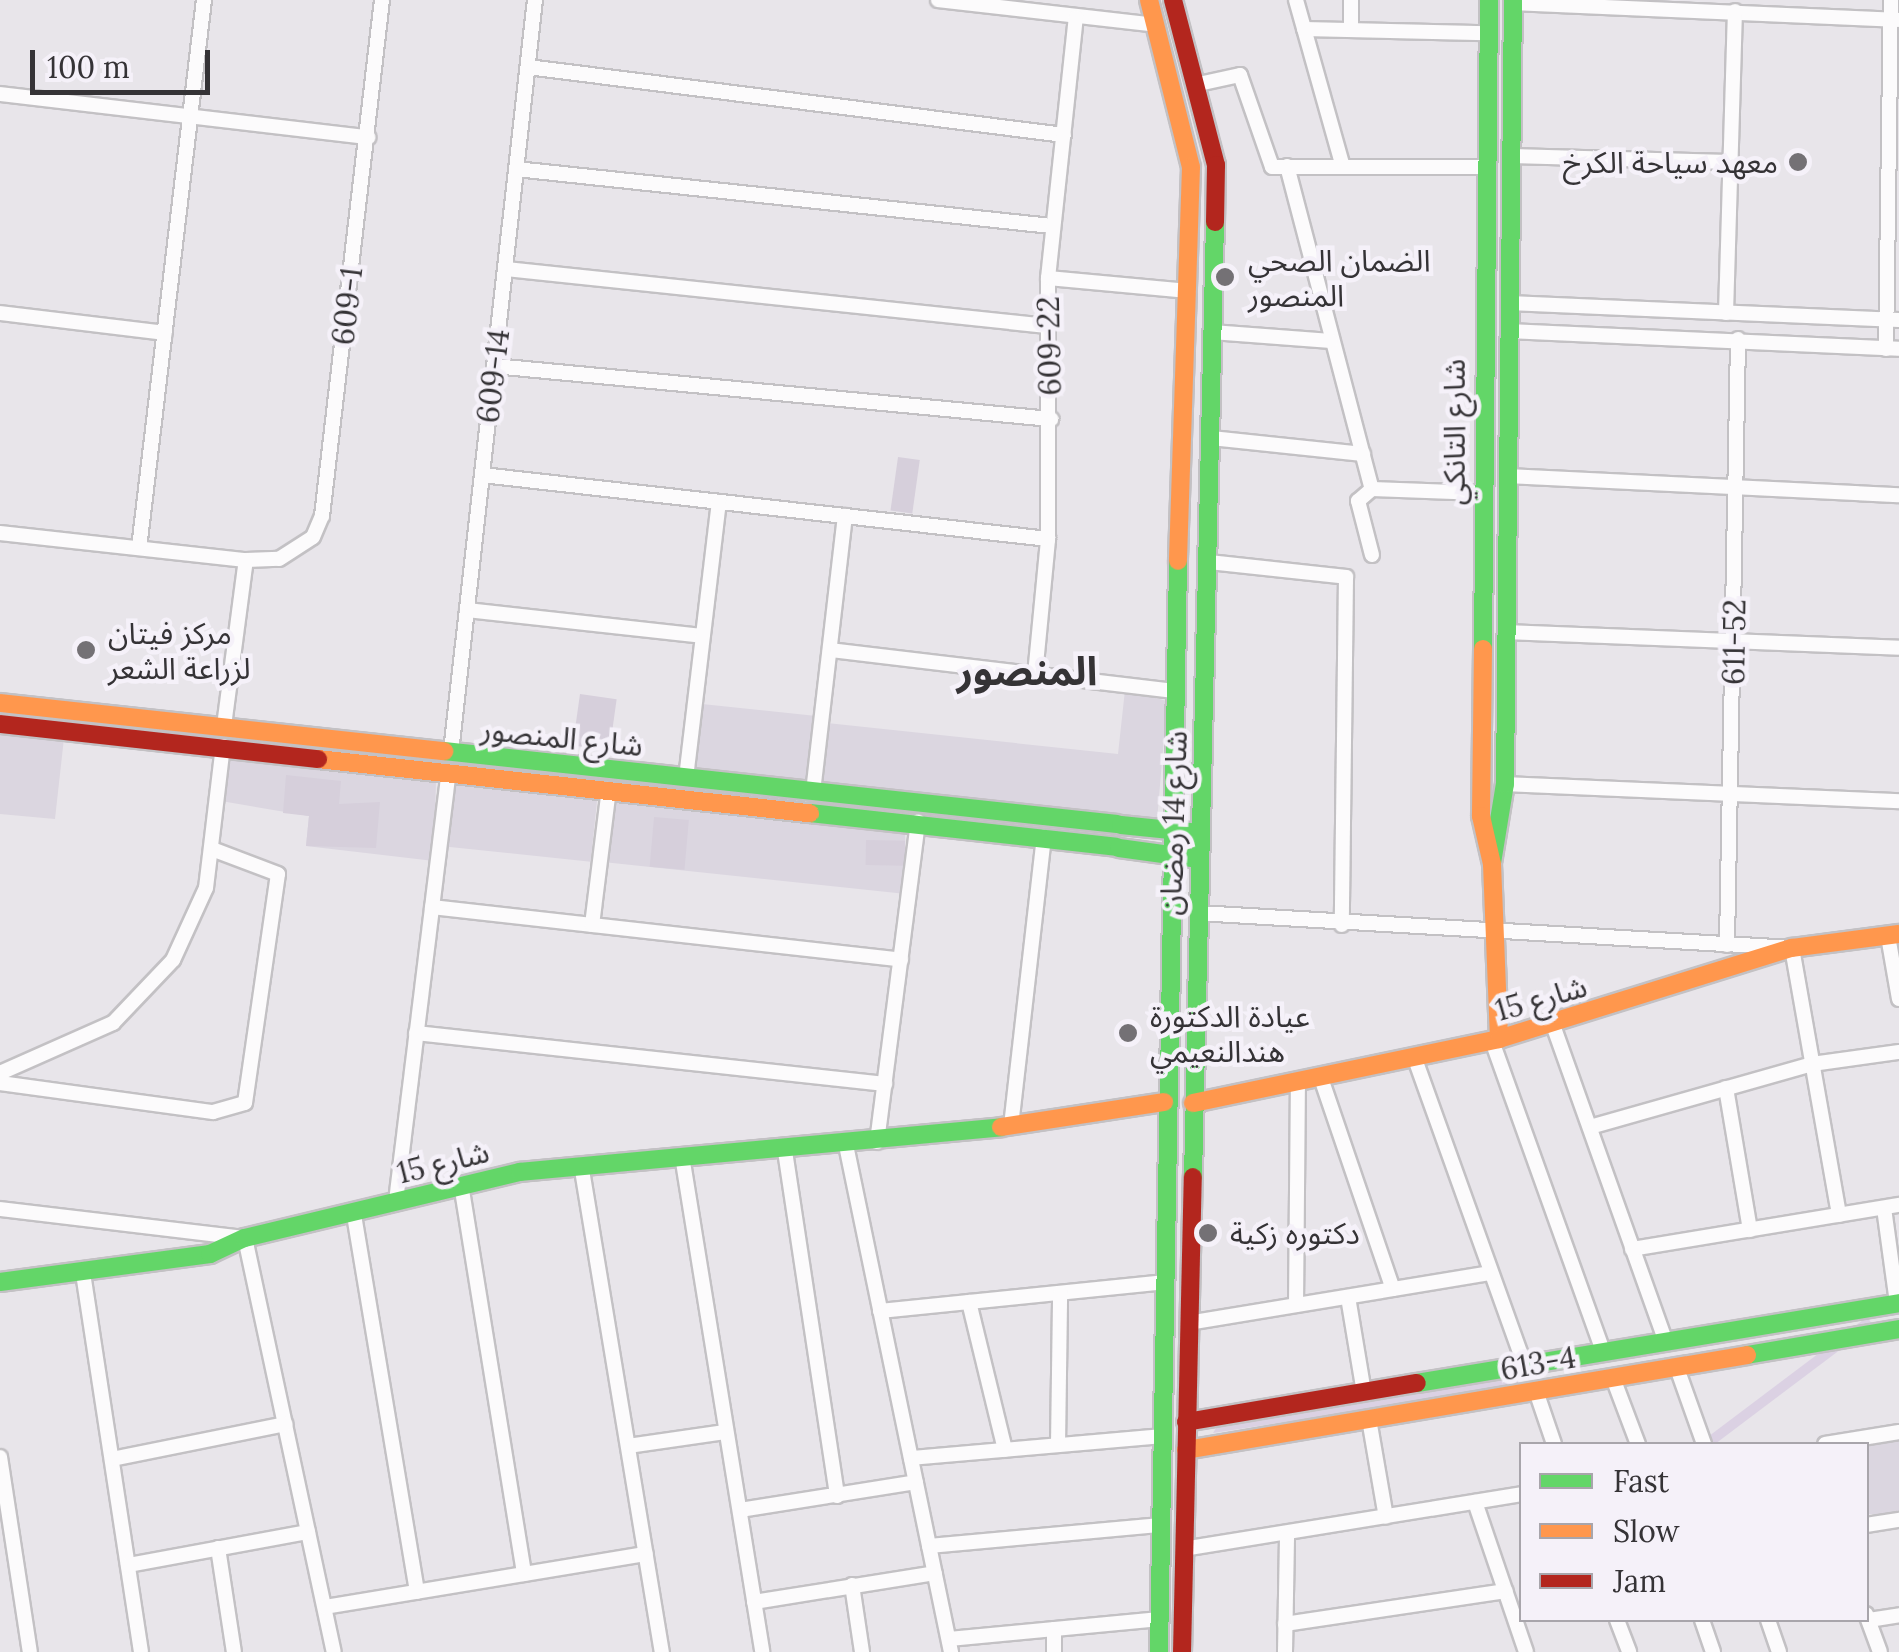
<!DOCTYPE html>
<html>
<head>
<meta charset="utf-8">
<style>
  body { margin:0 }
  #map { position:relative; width:1899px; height:1652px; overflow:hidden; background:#e8e5ea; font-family:Lora,"Noto Sans Arabic",serif }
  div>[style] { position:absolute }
  .built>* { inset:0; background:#dbd6e0; transform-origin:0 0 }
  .green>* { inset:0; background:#dbd1e3; transform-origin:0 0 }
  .building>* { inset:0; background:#d6cfdb; transform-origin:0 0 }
  .roads { filter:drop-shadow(2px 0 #c3c1c4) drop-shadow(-2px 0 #c3c1c4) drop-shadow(0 2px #c3c1c4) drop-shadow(0 -2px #c3c1c4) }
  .street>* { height:14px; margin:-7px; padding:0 7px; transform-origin:7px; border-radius:7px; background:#fcfbfc }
  .fast>* { height:18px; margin:-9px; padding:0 9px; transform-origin:9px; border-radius:9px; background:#63d668 }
  .slow>* { height:18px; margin:-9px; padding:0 9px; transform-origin:9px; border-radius:9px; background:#ff974d }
  .jam>* { height:18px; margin:-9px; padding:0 9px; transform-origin:9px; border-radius:9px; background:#b3261e }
  .dots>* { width:28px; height:28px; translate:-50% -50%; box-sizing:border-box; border:5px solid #f5f1f9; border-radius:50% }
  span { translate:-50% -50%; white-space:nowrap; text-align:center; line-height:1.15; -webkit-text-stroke:9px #f5f1f9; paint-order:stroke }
  .poi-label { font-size:30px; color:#353336 }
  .right { translate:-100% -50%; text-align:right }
  .left { translate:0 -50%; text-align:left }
  .street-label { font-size:30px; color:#353336 }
  .district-label { font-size:40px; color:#353336; font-weight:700 }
  .legend { position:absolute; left:1519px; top:1442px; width:350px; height:180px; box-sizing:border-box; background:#f5f1f9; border:2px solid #a8a5ab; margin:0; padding:12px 18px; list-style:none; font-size:30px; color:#353336 }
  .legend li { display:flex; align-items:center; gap:20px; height:50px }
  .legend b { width:50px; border:2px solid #a8a5ab }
  .scale { position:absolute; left:30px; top:50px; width:180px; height:45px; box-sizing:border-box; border:5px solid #353336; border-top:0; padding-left:12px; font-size:30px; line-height:35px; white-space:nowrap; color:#353336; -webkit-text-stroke:8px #f5f1f9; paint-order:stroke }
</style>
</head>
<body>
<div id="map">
  <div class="built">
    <i style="clip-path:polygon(1125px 690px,1167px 701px,1157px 821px,821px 782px,827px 723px,1118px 754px)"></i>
    <i style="left:702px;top:704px;width:115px;height:66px;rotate:6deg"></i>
    <i style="clip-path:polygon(0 731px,64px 738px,55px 819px,0 814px)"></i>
    <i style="clip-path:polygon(231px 759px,436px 780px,434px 861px,306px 846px,309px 816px,221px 801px)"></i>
    <i style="left:454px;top:784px;width:144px;height:63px;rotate:6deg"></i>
    <i style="clip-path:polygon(621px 800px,905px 831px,906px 894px,603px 862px,612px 804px)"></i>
    <i style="left:1899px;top:1439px;width:75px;height:33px;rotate:90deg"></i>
  </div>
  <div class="green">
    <i style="left:1867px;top:1317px;width:10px;height:336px;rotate:53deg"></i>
    <i style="clip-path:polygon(1518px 1377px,1520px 1386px,1213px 1433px,1216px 1428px)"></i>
  </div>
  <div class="building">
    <i style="left:898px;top:457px;width:22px;height:54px;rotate:8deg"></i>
    <i style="left:580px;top:694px;width:37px;height:52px;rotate:8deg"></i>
    <i style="clip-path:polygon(286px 775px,341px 781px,339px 804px,380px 802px,376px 848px,306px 846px,309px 816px,283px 813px)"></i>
    <i style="left:654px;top:817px;width:35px;height:50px;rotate:5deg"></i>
    <i style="left:866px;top:840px;width:39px;height:25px;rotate:1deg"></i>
  </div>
  <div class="roads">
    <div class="street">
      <i style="left:938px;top:0;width:219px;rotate:6.5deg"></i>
      <i style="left:1296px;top:0;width:170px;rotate:74.3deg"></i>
      <i style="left:1513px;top:3px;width:386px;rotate:2.5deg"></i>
      <i style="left:1304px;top:29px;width:183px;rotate:1.3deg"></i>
      <i style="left:1351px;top:30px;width:30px;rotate:-90deg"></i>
      <i style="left:528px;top:67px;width:540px;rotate:7.23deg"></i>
      <i style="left:1194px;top:85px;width:47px;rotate:-12.3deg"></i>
      <i style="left:1240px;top:75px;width:97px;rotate:70.8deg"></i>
      <i style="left:1272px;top:167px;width:212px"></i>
      <i style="left:0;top:94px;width:371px;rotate:6.7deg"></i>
      <i style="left:1511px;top:156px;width:218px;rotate:1.6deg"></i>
      <i style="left:1287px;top:166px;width:334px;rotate:75.3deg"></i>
      <i style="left:516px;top:169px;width:538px;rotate:6.08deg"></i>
      <i style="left:506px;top:269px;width:544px;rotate:6.01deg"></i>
      <i style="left:1048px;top:278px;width:141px;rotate:5.3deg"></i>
      <i style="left:1509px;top:303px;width:390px;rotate:2.5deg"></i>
      <i style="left:0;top:313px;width:166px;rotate:6.9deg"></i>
      <i style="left:1726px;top:313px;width:302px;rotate:-88.3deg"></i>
      <i style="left:1508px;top:331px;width:391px;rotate:2.6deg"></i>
      <i style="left:1212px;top:332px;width:119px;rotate:4.3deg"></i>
      <i style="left:1886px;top:349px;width:349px;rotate:-89.2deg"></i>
      <i style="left:494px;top:366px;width:560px;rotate:5.44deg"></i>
      <i style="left:1211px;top:438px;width:153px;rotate:6deg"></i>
      <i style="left:482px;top:475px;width:570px;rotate:6.45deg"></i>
      <i style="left:1507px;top:476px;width:392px;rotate:2.8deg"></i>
      <i style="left:0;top:533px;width:247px;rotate:6.3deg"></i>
      <i style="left:246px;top:560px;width:33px;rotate:-2deg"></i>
      <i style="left:279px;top:559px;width:40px;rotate:-32.9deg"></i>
      <i style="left:313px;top:537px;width:23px;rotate:-67deg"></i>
      <i style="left:322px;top:516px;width:519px;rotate:-83.37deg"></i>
      <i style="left:139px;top:548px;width:552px;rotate:-83.24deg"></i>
      <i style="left:1372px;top:555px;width:56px;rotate:-104.5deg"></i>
      <i style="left:1358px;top:501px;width:18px;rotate:-41deg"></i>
      <i style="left:1372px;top:489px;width:109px;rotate:2.1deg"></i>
      <i style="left:1209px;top:562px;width:138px;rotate:6.2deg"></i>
      <i style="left:1346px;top:577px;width:348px;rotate:90.7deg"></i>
      <i style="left:467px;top:610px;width:236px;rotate:6.3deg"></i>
      <i style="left:1506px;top:632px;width:393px;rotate:2.3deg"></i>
      <i style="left:830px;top:650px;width:344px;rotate:6.8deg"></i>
      <i style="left:1035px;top:675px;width:137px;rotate:-84.5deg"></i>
      <i style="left:1048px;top:539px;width:261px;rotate:-90deg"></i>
      <i style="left:1048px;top:278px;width:262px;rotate:-83.9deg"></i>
      <i style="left:224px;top:726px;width:167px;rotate:-82.5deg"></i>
      <i style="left:451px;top:752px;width:757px;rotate:-83.63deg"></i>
      <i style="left:686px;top:778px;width:278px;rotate:-83.2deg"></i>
      <i style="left:1505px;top:784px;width:394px;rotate:2.5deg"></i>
      <i style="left:813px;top:792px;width:278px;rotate:-83.4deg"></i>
      <i style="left:432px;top:907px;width:472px;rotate:6.4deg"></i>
      <i style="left:1198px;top:913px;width:595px;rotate:3.37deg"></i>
      <i style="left:1792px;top:948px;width:271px;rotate:80deg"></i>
      <i style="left:592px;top:925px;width:137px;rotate:-82.9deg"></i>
      <i style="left:1888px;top:936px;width:64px;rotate:80.1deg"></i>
      <i style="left:1727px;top:945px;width:606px;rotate:-88.96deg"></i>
      <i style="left:1553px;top:1025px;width:337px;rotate:70.4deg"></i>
      <i style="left:416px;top:1033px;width:472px;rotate:6.2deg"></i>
      <i style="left:1492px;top:1041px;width:331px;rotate:70.3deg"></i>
      <i style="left:1415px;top:1059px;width:326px;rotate:70.3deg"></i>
      <i style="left:0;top:1073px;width:124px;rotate:-23.9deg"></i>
      <i style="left:113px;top:1023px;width:87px;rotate:-46.4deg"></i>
      <i style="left:173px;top:960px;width:79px;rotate:-65.4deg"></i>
      <i style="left:206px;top:888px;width:143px;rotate:-83.2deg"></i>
      <i style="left:1321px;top:1078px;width:223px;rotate:71.2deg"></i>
      <i style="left:0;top:1083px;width:215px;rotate:7.8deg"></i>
      <i style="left:213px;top:1112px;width:33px;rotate:-16deg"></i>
      <i style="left:245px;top:1103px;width:231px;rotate:-81.8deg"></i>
      <i style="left:278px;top:874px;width:71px;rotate:-159.3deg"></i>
      <i style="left:1726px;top:1088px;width:144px;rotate:80.4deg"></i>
      <i style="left:1011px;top:1126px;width:291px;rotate:-83.5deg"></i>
      <i style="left:1590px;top:1127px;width:231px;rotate:-15.8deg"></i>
      <i style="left:1812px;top:1064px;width:88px;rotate:-7.9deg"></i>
      <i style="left:877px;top:1142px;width:323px;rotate:-82.7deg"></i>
      <i style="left:846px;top:1145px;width:518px;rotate:78.3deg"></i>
      <i style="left:785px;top:1151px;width:349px;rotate:81.4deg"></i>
      <i style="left:683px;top:1162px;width:496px;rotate:80.8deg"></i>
      <i style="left:582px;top:1170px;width:489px;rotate:80.6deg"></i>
      <i style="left:461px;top:1184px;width:395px;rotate:80.8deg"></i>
      <i style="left:396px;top:1201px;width:432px;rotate:-83deg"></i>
      <i style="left:1884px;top:1208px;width:96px;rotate:82.2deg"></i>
      <i style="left:0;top:1209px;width:247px;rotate:6.8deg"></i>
      <i style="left:245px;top:1238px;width:423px;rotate:77.9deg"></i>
      <i style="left:354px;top:1215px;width:382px;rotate:80.5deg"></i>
      <i style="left:1632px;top:1249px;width:271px;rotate:-9.4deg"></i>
      <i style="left:83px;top:1273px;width:383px;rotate:81.3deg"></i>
      <i style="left:1348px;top:1297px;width:97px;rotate:80.5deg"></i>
      <i style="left:969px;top:1302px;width:152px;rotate:76.3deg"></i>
      <i style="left:1296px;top:1305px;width:222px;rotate:-89.5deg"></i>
      <i style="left:880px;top:1311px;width:285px;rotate:-5.8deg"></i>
      <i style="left:1188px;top:1323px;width:307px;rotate:-9.4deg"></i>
      <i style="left:1677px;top:1368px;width:81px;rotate:70.4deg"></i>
      <i style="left:1613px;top:1378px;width:71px;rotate:69.3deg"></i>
      <i style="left:1536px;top:1391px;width:56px;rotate:71.2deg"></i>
      <i style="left:1369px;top:1419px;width:99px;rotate:80.2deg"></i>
      <i style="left:1825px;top:1444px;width:75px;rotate:-9.2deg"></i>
      <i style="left:1058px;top:1445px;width:152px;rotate:-89.2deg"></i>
      <i style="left:628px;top:1446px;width:98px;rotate:-8.2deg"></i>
      <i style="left:0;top:1457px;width:197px;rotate:81.3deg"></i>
      <i style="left:911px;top:1458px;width:252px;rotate:-5deg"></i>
      <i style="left:112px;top:1459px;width:177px;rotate:-11.4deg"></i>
      <i style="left:1475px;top:1502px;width:158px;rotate:71.2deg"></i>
      <i style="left:740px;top:1510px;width:178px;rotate:-9deg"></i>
      <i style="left:1866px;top:1525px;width:33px;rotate:-9deg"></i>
      <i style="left:929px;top:1546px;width:233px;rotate:-5.2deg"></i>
      <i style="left:218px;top:1548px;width:105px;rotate:81.3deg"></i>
      <i style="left:1183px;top:1549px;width:343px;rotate:-9.2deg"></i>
      <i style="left:128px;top:1565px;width:183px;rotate:-10.4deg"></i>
      <i style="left:852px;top:1585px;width:68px;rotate:81.5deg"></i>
      <i style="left:754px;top:1602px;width:183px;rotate:-9.1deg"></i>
      <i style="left:325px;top:1607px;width:325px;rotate:-9.4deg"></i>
      <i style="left:1866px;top:1614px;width:40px;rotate:69.8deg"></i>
      <i style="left:1617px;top:1620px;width:34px;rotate:69deg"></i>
      <i style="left:1702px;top:1620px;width:34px;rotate:71deg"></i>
      <i style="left:1768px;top:1620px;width:34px;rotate:71deg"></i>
      <i style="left:1869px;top:1620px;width:30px;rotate:-9deg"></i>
      <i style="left:1285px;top:1624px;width:223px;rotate:-8.5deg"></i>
      <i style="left:949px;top:1639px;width:212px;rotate:-5.4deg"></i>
      <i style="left:1054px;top:1652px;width:23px;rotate:-90deg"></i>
      <i style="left:1285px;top:1652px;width:119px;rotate:-89deg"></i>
    </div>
    <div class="fast">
      <i style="left:1483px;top:649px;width:649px;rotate:-89.47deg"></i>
      <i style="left:444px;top:751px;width:677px;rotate:6.19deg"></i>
      <i style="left:810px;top:813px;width:308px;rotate:6.3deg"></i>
      <i style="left:1121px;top:825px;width:79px;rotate:5.8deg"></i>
      <i style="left:1119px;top:848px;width:81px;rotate:7.8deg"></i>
      <i style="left:1492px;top:863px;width:80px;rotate:-80.7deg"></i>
      <i style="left:1505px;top:784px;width:784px;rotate:-89.42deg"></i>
      <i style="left:1193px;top:1177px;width:955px;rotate:-88.68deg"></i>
      <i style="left:0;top:1282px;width:212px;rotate:-7.6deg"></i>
      <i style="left:210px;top:1254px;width:38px;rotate:-25deg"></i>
      <i style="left:245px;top:1238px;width:283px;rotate:-13.5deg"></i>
      <i style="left:520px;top:1172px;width:483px;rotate:-5.3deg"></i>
      <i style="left:1747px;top:1355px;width:154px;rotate:-9.7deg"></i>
      <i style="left:1417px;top:1383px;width:489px;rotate:-9.4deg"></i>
      <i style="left:1159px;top:1652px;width:1091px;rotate:-89deg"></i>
    </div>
    <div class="slow">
      <i style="left:1149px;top:0;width:172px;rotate:75.9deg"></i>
      <i style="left:1191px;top:167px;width:394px;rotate:91.9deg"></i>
      <i style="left:1483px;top:649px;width:167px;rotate:90.7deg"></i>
      <i style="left:1481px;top:816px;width:49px;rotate:77.1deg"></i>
      <i style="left:1492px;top:864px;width:175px;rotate:87.7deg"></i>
      <i style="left:0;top:703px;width:447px;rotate:6.2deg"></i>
      <i style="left:318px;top:759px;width:495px;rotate:6.3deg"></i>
      <i style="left:1193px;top:1103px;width:313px;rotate:-11.8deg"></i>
      <i style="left:1499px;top:1039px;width:307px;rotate:-17.3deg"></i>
      <i style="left:1792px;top:948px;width:108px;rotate:-7.5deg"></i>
      <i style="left:1001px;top:1127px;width:165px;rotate:-8.7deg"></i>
      <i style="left:1186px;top:1450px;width:569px;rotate:-9.61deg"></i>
    </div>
    <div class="jam">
      <i style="left:1173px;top:0;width:171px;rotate:75.4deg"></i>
      <i style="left:1216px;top:165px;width:57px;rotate:91deg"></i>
      <i style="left:0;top:724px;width:320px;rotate:6.3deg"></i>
      <i style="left:1186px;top:1422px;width:234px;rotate:-9.6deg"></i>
      <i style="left:1182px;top:1652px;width:475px;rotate:-88.7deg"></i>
    </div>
  </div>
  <div class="dots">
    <i style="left:1798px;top:162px;background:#747175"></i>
    <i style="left:1225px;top:277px;background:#747175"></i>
    <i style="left:86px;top:650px;background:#747175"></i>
    <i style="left:1128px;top:1033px;background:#747175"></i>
    <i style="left:1208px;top:1233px;background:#747175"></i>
  </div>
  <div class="poi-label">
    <span class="right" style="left:1778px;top:162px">معهد سياحة الكرخ</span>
    <span class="left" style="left:1248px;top:277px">الضمان الصحي<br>المنصور</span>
    <span class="left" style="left:108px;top:650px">مركز فيتان<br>لزراعة الشعر</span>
    <span class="left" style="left:1150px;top:1033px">عيادة الدكتورة<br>هندالنعيمي</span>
    <span class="left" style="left:1230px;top:1233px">دكتوره زكية</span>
  </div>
  <div class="street-label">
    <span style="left:347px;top:306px;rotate:-83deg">609-1</span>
    <span style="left:1049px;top:346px;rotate:-91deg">609-22</span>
    <span style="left:493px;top:376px;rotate:-83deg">609-14</span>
    <span style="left:1454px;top:432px;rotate:-90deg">شارع التانكي</span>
    <span style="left:1734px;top:642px;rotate:-89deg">611-52</span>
    <span style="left:562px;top:737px;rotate:6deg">شارع المنصور</span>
    <span style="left:1173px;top:823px;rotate:-88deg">شارع 14 رمضان</span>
    <span style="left:1541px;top:998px;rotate:-16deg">شارع 15</span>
    <span style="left:443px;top:1162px;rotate:-14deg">شارع 15</span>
    <span style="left:1538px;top:1363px;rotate:-10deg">613-4</span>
  </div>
  <div class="district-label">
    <span style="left:1027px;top:671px">المنصور</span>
  </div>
  <ul class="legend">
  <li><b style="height:12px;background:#63d668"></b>Fast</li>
  <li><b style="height:12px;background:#ff974d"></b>Slow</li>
  <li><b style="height:12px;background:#b3261e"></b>Jam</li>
  </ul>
  <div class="scale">100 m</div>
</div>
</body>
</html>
